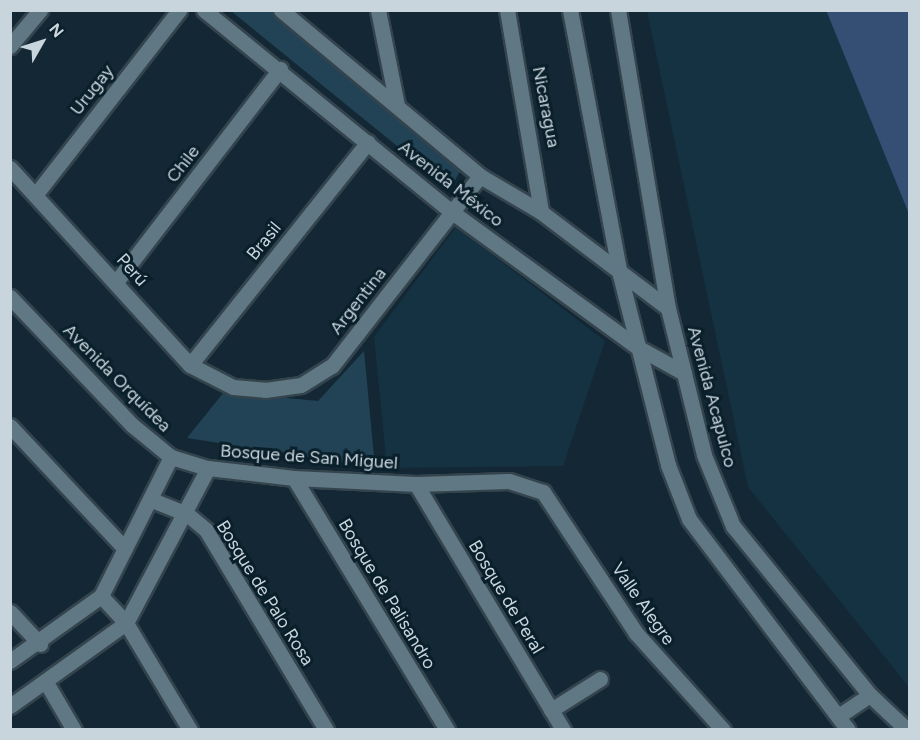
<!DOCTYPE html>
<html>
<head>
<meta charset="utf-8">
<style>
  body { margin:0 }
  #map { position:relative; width:920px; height:740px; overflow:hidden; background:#132834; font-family:Figtree,sans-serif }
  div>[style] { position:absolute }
  .built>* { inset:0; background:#153242 }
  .green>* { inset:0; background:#224355 }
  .building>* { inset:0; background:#354e74 }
  .roads { filter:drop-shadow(2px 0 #34444d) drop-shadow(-2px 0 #34444d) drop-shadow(0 2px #34444d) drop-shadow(0 -2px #34444d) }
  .minor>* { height:15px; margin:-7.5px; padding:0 7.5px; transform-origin:7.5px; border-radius:7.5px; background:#607784 }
  .tertiary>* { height:15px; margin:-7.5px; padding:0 7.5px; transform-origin:7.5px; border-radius:7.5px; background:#607784 }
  span { translate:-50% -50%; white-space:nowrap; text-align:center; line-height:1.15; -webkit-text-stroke:6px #091f2a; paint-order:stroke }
  .street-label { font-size:18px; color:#c9d5dd }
  .frame { position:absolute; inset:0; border:12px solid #c9d5dd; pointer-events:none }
  .north { position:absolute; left:12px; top:12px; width:60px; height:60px; -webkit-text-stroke:4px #091f2a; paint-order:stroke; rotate:51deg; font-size:16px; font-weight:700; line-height:24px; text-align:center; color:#c9d5dd }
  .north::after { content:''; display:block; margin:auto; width:21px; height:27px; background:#c9d5dd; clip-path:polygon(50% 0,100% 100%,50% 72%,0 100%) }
</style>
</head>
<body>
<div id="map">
  <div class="built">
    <i style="clip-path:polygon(647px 11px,909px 11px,909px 687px,748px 487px)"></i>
    <i style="clip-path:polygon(456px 227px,605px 341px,563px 466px,387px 468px,374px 337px)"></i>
  </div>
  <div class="green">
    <i style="clip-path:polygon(231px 11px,273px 11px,464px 164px,450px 189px)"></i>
    <i style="clip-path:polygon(364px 351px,375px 467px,187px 438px,224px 392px,318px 401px)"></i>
  </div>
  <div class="building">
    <i style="clip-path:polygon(826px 10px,910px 10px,910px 214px,909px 214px)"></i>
  </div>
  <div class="roads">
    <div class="minor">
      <i style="left:204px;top:10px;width:320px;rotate:39.2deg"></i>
      <i style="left:452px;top:212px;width:229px;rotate:36.1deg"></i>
      <i style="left:637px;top:347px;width:54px;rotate:29deg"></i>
      <i style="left:281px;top:10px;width:259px;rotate:39.8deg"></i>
      <i style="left:480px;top:176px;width:71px;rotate:30.5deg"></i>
      <i style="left:541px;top:212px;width:159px;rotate:37.1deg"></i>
      <i style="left:378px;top:10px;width:97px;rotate:78.7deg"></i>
      <i style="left:507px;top:10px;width:205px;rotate:80.4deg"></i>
      <i style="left:10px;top:46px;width:47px;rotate:-50.2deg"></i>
      <i style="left:10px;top:168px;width:267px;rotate:47.6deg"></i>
      <i style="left:190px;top:365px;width:48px;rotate:27.1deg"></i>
      <i style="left:233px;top:387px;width:32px;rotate:5deg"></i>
      <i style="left:265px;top:390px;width:36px;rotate:-8deg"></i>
      <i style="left:301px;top:385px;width:36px;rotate:-32deg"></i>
      <i style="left:332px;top:366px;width:241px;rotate:-52.1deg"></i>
      <i style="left:36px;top:194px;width:233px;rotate:-52.1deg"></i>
      <i style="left:116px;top:282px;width:269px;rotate:-52.4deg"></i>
      <i style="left:190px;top:365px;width:285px;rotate:-51.4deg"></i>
      <i style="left:10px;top:426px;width:168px;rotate:46.9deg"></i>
      <i style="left:294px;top:478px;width:295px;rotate:58.7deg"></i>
      <i style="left:416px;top:484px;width:287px;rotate:59.1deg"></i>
      <i style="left:152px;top:500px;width:38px;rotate:22deg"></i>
      <i style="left:187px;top:514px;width:25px;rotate:40deg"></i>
      <i style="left:206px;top:530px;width:233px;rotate:59deg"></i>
      <i style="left:101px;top:596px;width:37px;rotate:47deg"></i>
      <i style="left:126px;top:623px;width:125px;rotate:59.1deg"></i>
      <i style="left:10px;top:612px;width:44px;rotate:46.8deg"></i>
      <i style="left:10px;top:661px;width:112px;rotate:-35.5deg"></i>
      <i style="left:101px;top:596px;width:156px;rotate:-63.3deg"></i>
      <i style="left:47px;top:684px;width:53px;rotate:59.6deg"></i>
      <i style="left:10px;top:706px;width:143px;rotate:-35.6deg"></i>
      <i style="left:126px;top:623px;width:175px;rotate:-62.1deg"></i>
      <i style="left:551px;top:710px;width:58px;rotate:-32.3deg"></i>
    </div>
    <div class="tertiary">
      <i style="left:570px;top:10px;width:270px;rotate:79.3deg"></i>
      <i style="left:620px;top:275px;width:196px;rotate:75.8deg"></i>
      <i style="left:668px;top:465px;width:58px;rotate:68.7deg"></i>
      <i style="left:689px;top:519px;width:264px;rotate:53deg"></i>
      <i style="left:618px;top:10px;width:302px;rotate:80.5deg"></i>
      <i style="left:668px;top:308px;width:151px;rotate:76.2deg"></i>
      <i style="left:704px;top:455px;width:77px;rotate:67.8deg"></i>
      <i style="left:733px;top:526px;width:218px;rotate:51deg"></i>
      <i style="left:870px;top:695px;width:51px;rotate:43.4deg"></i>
      <i style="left:10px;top:297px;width:177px;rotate:46.4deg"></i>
      <i style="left:132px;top:425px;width:50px;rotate:39.4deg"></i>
      <i style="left:171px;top:457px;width:39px;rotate:17deg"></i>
      <i style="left:208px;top:468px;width:87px;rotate:6.6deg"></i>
      <i style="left:294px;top:478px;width:122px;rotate:2.8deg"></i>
      <i style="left:416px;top:484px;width:93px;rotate:-1.8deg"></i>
      <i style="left:509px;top:481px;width:36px;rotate:18deg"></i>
      <i style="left:543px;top:492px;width:169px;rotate:56.6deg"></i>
      <i style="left:636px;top:633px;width:130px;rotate:48.1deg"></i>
      <i style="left:840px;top:715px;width:36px;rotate:-34deg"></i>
    </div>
  </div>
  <div class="street-label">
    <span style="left:92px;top:90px;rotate:-52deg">Urugay</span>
    <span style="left:546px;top:107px;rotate:79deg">Nicaragua</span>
    <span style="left:183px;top:164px;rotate:-52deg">Chile</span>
    <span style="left:451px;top:184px;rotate:38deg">Avenida México</span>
    <span style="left:264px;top:241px;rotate:-51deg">Brasil</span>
    <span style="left:132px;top:270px;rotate:48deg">Perú</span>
    <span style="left:358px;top:301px;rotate:-52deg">Argentina</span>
    <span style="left:117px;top:378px;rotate:45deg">Avenida Orquídea</span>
    <span style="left:712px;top:397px;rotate:75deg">Avenida Acapulco</span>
    <span style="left:309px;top:457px;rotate:4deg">Bosque de San Miguel</span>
    <span style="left:265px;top:593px;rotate:58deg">Bosque de Palo Rosa</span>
    <span style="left:387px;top:594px;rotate:59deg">Bosque de Palisandro</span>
    <span style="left:506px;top:597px;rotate:59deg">Bosque de Peral</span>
    <span style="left:643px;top:604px;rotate:55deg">Valle Alegre</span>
  </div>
  <div class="frame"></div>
  <div class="north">N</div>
</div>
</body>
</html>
